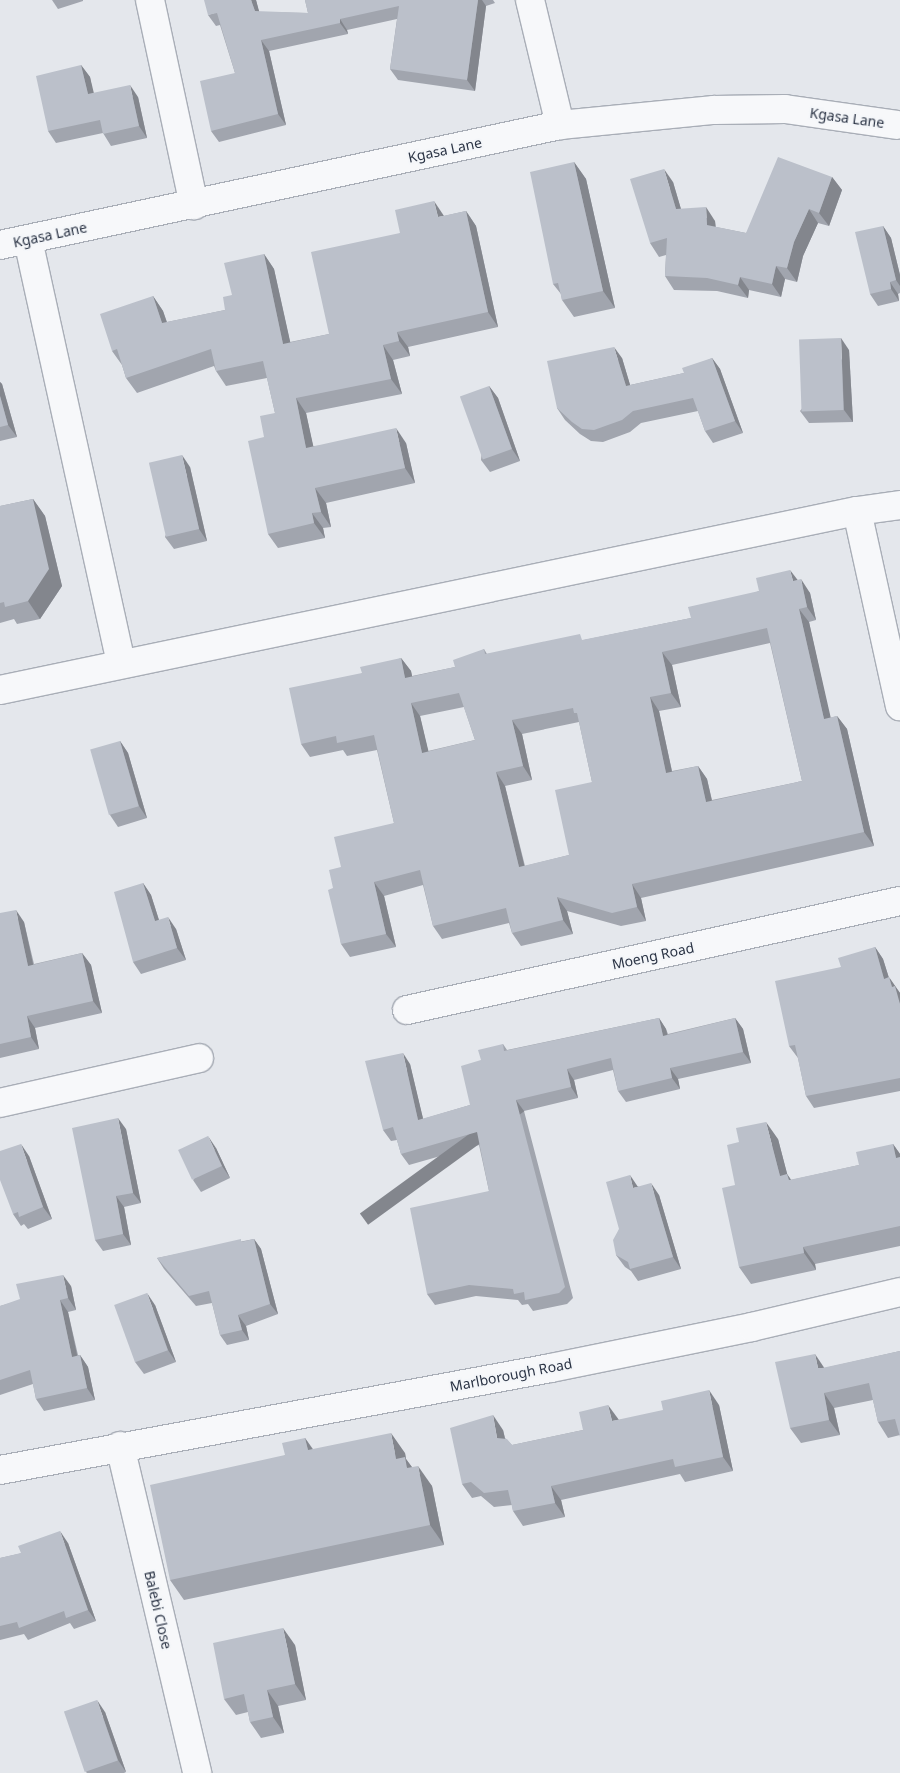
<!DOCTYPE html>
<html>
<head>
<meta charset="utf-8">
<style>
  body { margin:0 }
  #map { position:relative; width:900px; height:1773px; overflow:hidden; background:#e4e7ec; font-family:"Noto Sans",sans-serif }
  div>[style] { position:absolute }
  .roads { filter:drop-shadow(1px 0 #a9aeb7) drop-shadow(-1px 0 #a9aeb7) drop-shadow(0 1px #a9aeb7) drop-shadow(0 -1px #a9aeb7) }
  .minor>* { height:28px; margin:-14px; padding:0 14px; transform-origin:14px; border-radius:14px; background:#f7f8fa }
  .tertiary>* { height:28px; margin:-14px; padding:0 14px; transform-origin:14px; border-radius:14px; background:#f7f8fa }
  .wall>* { inset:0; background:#a1a5ae }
  .shaded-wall>* { inset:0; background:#83868d; transform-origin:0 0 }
  .building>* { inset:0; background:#bbc0ca; transform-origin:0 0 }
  span { translate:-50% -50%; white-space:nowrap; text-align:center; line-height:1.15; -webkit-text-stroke:4px #f4f6f9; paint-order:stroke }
  .street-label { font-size:14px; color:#2b3445 }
</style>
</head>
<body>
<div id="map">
  <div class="roads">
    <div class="minor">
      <i style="left:150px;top:0;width:210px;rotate:77.9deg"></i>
      <i style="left:530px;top:0;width:129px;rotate:76.5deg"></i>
      <i style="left:28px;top:240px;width:434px;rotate:77.6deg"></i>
      <i style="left:0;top:245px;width:573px;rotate:-12.09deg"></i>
      <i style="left:560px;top:125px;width:155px;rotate:-5.6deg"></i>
      <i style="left:714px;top:110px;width:71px;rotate:-0.8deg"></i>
      <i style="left:785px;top:109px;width:113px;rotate:8.1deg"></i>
      <i style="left:857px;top:511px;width:200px;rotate:77.6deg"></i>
      <i style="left:407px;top:1010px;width:505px;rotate:-12.47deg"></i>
      <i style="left:0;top:1103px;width:204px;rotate:-12.7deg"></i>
      <i style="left:120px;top:1446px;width:336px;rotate:76.7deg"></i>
      <i style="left:0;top:1470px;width:560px;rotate:-10.49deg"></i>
      <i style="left:551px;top:1368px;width:205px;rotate:-11.5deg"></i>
      <i style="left:752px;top:1327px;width:152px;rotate:-13.3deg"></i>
    </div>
    <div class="tertiary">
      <i style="left:0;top:690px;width:875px;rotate:-11.8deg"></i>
      <i style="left:857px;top:511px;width:43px;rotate:-7.9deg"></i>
    </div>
  </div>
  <div class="wall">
    <i style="clip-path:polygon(52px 0,83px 0,83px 1px,58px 9px)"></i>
    <i style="clip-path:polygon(256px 0,259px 12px,308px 13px,305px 0,493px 0,495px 3px,486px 6px,475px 91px,398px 80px,390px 69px,397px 19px,347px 30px,348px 34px,269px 51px,286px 125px,219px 142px,211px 131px,235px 73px,220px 25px,216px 26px,208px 15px)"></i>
    <i style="clip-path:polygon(81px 65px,90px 77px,93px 93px,138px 97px,147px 138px,111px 146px,103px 133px,56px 143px,48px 131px)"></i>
    <i style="clip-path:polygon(574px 162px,586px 179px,615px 308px,574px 317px,562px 300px,561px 294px,553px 284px)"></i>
    <i style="clip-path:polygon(832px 177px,842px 190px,829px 226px,818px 223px,803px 256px,797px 282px,785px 279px,781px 297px,749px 290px,748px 298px,717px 291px,674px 290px,665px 276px,666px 255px,659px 257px,650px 243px,673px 182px,681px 209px,715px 221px,716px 227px,746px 233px)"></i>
    <i style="clip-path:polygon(466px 211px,476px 226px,498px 327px,408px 347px,410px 356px,393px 360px,402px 394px,306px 413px,313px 446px,406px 443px,415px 483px,326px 503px,331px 527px,323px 528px,325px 538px,278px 548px,268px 534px,264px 437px,275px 413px,267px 378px,226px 386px,216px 371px,214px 366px,137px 393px,126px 378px,122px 365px,112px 351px,153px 296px,163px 311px,167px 322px,225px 310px,232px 295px,264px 254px,274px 269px,290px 342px,329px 334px,400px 233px,444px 216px)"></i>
    <i style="clip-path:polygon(883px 226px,891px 238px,900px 275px,900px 293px,898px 294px,899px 301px,878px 306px,870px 294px)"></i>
    <i style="clip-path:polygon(849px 350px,853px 422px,809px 423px,800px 411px)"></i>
    <i style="clip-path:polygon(622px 358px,630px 385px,684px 373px,712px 358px,720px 369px,743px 433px,713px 443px,705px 431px,698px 411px,641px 423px,630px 432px,603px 442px,591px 441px,580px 434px,565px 420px,557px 408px)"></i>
    <i style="clip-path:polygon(0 382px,2px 384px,17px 437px,0 441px)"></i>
    <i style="clip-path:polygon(489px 386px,498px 398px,520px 461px,490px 472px,481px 460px)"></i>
    <i style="clip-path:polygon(190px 467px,207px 541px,174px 549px,165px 537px)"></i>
    <i style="clip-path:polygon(33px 499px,45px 516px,62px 586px,40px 619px,17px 624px,14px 619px,0 623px,0 506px)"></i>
    <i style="clip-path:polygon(evenodd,798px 580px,810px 593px,816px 620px,809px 622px,830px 718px,837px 716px,847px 729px,874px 846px,641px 898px,646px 921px,621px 926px,567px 911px,573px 934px,521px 946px,512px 933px,509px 923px,442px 939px,433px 926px,423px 885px,384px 896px,396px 947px,350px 957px,341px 944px,333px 888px,341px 867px,394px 823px,377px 750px,347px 756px,343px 750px,310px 757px,301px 744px,362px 673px,401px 658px,411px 671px,412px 676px,455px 667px,484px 649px,487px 654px,584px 640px,691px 618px,759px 591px,798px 580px,770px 643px,802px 781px,712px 800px,707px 779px,698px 766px,672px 771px,659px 711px,681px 707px,672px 665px,770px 643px,798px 580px,464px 707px,475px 740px,428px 751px,420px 716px,464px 707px,798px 580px,579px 722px,592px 782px,569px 855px,525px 866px,505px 786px,532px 780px,522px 734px,579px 722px)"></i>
    <i style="clip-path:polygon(120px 741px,128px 753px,147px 818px,118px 827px,110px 815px)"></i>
    <i style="clip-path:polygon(143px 883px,151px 895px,159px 920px,176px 929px,186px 960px,141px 974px,133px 962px)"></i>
    <i style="clip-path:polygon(0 913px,24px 922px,34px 964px,82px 953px,91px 965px,102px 1013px,35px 1028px,39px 1049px,0 1058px)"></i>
    <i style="clip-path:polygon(875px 947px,883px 959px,889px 978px,900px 993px,900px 1091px,814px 1108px,806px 1096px,798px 1058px,789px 1046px,841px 967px)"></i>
    <i style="clip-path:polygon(659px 1018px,666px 1029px,668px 1034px,735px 1018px,743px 1029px,751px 1063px,678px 1079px,680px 1089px,626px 1102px,618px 1091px,613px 1070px,574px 1080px,578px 1098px,524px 1111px,573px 1298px,567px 1304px,533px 1311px,528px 1304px,522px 1305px,518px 1300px,476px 1296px,435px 1305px,427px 1294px,489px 1191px,479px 1145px,409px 1165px,401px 1154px,397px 1140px,391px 1141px,383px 1130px,410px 1064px,423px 1119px,470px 1105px,481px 1060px,503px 1044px,507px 1050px)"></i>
    <i style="clip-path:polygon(126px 1129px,141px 1203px,124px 1207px,131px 1245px,103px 1251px,95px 1240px)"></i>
    <i style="clip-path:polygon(778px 1139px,787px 1174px,791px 1180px,859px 1165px,893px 1144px,900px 1154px,900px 1246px,815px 1264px,816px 1270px,751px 1284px,739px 1267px,735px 1185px)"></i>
    <i style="clip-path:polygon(216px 1148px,230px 1178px,201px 1192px,193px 1180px)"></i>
    <i style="clip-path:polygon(29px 1156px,52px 1219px,28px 1229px,24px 1224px,21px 1226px,13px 1214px)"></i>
    <i style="clip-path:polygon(637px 1186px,659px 1195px,681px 1269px,638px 1281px,631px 1271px,625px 1267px,616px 1255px,619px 1229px)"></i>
    <i style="clip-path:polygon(254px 1239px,261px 1249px,278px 1314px,246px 1326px,249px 1340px,227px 1345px,220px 1335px,212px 1303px,196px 1306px,164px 1269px,157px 1258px)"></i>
    <i style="clip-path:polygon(71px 1286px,76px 1310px,68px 1312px,78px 1355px,80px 1355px,88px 1367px,95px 1400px,44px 1411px,36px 1399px,33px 1384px,0 1395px,0 1306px)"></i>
    <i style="clip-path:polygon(155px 1305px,176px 1362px,144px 1374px,135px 1362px)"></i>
    <i style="clip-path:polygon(900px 1351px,900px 1435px,888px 1438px,878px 1422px,873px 1400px,834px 1408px,840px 1435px,801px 1443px,790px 1428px,825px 1368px)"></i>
    <i style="clip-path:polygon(719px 1405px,733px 1471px,685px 1482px,680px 1474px,561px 1500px,565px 1517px,523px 1526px,513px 1511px,512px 1505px,494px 1507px,481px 1496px,472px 1498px,462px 1484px,503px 1430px,505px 1438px,512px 1445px,583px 1430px,619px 1420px)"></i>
    <i style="clip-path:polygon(305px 1438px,313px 1449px,405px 1453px,406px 1459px,412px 1467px,432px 1486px,444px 1545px,184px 1600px,170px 1580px,285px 1455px)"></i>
    <i style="clip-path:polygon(68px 1543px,96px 1621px,74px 1629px,70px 1623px,28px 1640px,24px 1634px,0 1640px,0 1558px)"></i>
    <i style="clip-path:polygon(295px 1645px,306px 1700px,278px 1706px,284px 1733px,261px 1738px,250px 1722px,248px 1712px,236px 1715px,224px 1699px)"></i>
    <i style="clip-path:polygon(105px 1712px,126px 1772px,124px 1773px,87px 1773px,86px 1772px)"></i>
  </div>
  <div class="shaded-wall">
    <i style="clip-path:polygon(251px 0,256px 0,262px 22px,255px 11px)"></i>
    <i style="clip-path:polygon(478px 0,482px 0,486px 6px,475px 91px,467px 80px)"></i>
    <i style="clip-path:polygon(340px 19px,347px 30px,348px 34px,340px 23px)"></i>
    <i style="clip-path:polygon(261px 40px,269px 51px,286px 125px,278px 114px)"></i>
    <i style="clip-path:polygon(81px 65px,90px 77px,97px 106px,88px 94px)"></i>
    <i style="clip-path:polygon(130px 85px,138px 97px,147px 138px,139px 126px)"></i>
    <i style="clip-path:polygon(574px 162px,586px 179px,615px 308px,603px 291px)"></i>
    <i style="clip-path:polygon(664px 169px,673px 182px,685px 223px,676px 209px)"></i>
    <i style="clip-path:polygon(832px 177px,842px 190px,829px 226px,819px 213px)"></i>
    <i style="clip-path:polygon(434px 201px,444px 216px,438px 217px)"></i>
    <i style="clip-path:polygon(706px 207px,715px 221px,716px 239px,707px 225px)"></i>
    <i style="clip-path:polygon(809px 209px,818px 223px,803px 256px,797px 282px,787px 268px,794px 242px)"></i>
    <i style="clip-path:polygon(466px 211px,476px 226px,498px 327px,488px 312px)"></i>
    <i style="clip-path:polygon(883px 226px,891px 238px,900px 275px,900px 286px,896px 280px)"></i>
    <i style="clip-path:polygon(264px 254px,274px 269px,294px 359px,283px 344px)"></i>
    <i style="clip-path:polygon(776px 266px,785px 279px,781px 297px,772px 284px)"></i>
    <i style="clip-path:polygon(740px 277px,749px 290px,748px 298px,738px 285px)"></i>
    <i style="clip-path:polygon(890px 282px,898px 294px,899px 301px,891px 289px)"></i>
    <i style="clip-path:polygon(153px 296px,163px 311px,172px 338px,162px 323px)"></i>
    <i style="clip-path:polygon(397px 332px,408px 347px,410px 356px,399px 341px)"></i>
    <i style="clip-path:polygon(841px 338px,849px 350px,853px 422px,844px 410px)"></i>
    <i style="clip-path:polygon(383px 345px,393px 360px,402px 394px,391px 379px)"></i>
    <i style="clip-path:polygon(614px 347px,622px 358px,634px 398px,626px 386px)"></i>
    <i style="clip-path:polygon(712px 358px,720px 369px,743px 433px,735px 421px)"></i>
    <i style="clip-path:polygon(0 382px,2px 384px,17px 437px,8px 425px,0 396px)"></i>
    <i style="clip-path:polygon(489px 386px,498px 398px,520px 461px,512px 449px)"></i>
    <i style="clip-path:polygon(296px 398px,306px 413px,317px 463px,306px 448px)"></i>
    <i style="clip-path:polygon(396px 428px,406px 443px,415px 483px,405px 468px)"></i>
    <i style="clip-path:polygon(182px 455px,190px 467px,207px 541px,199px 529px)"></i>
    <i style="clip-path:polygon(315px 488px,326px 503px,331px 527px,321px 512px)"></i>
    <i style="clip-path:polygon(33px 499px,45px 516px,62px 586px,40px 619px,28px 601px)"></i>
    <i style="clip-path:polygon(312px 513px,323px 528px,325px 538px,314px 523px)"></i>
    <i style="clip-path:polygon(790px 570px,800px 583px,793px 581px)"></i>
    <i style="clip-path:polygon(801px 579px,810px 593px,816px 620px,807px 607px)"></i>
    <i style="clip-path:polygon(799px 609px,809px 622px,834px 732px,824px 719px)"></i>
    <i style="clip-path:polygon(662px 652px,672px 665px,681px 707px,671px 693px)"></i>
    <i style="clip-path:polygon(401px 658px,411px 671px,415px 691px,405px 678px)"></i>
    <i style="clip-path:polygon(650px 697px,659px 711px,675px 786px,666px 773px)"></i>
    <i style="clip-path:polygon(411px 703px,420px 716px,432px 766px,422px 753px)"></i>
    <i style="clip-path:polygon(837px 716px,847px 729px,874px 846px,864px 832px)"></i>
    <i style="clip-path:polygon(512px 720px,522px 734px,532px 780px,523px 766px)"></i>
    <i style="clip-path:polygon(120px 741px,128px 753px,147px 818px,139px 806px)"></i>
    <i style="clip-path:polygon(698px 766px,707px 779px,715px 815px,706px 802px)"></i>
    <i style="clip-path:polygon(496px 772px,505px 786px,528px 881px,519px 867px)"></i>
    <i style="clip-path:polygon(374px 882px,384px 896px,396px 947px,386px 934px)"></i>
    <i style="clip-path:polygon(143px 883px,151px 895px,163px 933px,155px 921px)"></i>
    <i style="clip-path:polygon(632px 884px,641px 898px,646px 921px,637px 907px)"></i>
    <i style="clip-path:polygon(557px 897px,567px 911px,573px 934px,563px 920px)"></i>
    <i style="clip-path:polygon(16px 910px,24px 922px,36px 978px,28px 966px)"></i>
    <i style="clip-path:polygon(168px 917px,176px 929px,186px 960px,177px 948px)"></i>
    <i style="clip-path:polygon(875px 947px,883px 959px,893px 991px,884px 979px)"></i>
    <i style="clip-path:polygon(82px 953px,91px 965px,102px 1013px,93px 1001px)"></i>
    <i style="clip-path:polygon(889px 977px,900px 993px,900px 1004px,892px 987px)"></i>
    <i style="clip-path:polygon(27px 1016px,35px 1028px,39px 1049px,31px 1037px)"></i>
    <i style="clip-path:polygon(659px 1018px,666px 1029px,670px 1047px,663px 1036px)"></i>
    <i style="clip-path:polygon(735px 1018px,743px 1029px,751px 1063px,743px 1052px)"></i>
    <i style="clip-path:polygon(403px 1053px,410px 1064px,426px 1131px,418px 1120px)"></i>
    <i style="clip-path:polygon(670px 1068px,678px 1079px,680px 1089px,672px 1078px)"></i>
    <i style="clip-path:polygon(567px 1069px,574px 1080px,578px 1098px,571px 1087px)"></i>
    <i style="left:516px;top:1100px;width:14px;height:193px;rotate:54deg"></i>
    <i style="clip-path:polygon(118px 1118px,126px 1129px,141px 1203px,133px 1193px)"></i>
    <i style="clip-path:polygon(766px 1122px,778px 1139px,788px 1177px,787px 1174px,799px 1191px,780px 1176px)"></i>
    <i style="clip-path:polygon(208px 1136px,216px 1148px,230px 1178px,222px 1166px)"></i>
    <i style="clip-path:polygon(21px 1144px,29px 1156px,52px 1219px,43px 1207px)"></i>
    <i style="clip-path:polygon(893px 1144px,900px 1154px,900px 1163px,896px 1158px)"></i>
    <i style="clip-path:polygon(630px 1175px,638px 1187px,633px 1188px)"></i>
    <i style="clip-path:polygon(651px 1183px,659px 1195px,681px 1269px,673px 1257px)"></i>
    <i style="clip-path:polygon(116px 1196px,124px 1207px,131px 1245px,123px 1234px)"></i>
    <i style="clip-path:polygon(254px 1239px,261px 1249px,278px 1314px,270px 1304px)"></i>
    <i style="clip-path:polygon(803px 1247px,815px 1264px,816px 1270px,804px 1253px)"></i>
    <i style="clip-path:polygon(63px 1275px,71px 1286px,76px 1310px,68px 1298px)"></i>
    <i style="clip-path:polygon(147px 1293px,155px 1305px,176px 1362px,168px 1350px)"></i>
    <i style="clip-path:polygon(60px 1300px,68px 1312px,80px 1369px,72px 1357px)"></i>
    <i style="clip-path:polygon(238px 1315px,246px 1326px,249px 1340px,242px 1330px)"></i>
    <i style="clip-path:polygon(815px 1354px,825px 1369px,818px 1368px)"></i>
    <i style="clip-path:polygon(80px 1355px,88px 1367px,95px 1400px,87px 1388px)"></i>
    <i style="clip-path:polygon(709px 1390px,719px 1405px,733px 1471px,723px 1457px)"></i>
    <i style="clip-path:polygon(824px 1393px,834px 1408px,840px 1435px,829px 1420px)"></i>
    <i style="clip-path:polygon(608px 1405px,619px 1420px,612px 1421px)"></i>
    <i style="clip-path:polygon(493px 1415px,503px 1430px,508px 1452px,497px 1438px)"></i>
    <i style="clip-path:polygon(391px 1433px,405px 1453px,406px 1459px,419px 1477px,396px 1459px)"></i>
    <i style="clip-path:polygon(305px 1438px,319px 1459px,308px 1450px)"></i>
    <i style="clip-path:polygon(418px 1466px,432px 1486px,444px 1545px,430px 1525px)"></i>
    <i style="clip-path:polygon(551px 1486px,561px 1500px,565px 1517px,555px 1503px)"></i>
    <i style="clip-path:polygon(60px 1531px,68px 1543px,96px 1621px,88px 1610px)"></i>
    <i style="clip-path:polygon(283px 1628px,295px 1645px,306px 1700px,295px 1684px)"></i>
    <i style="clip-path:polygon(267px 1690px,278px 1706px,284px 1733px,273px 1717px)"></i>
    <i style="clip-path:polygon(97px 1700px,105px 1712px,126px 1772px,118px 1760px)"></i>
  </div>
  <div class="building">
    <i style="clip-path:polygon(204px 0,251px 0,255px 11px,308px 13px,305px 0,478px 0,467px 80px,390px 69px,399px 6px,340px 19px,340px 23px,261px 40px,278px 114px,211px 131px,200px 81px,235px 73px,217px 13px,208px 15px)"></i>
    <i style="clip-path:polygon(81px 65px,88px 94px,130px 85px,139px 126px,103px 134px,100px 120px,48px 131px,36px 76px)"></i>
    <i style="clip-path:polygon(778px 157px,832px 177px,819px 213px,809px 209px,794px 242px,787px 268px,776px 266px,772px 284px,740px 277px,738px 285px,707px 278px,665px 276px,667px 238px,650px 243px,630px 179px,664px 169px,676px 209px,706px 207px,707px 225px,746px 233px)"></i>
    <i style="clip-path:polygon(574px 162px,603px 291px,562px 300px,558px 283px,553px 284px,530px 172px)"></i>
    <i style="clip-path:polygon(434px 201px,438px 217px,466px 211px,488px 312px,397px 332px,399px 341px,383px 345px,391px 379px,296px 398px,306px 448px,396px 428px,405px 468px,315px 488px,321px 512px,312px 513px,314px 523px,268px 534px,248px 441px,264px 437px,260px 416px,275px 413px,263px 361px,216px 371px,211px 349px,126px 378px,117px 349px,112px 351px,100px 314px,153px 296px,162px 323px,225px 310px,223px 297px,232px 295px,224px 263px,264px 254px,283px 344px,329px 334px,311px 252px,400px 233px,395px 210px)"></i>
    <i style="clip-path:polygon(883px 226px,896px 280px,890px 282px,891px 289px,870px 294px,855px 232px)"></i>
    <i style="left:841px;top:338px;width:72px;height:42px;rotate:88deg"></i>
    <i style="clip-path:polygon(614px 347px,626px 386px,684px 373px,682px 368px,712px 358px,735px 421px,705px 431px,693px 398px,633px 411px,622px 420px,594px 430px,582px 429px,572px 422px,557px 408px,547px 361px)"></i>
    <i style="left:489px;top:386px;width:67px;height:31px;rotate:70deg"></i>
    <i style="clip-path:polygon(0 396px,8px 425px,0 427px)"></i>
    <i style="left:182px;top:455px;width:76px;height:34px;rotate:77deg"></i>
    <i style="clip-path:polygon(33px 499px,49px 569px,28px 601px,5px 607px,4px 602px,0 603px,0 506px)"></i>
    <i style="clip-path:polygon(evenodd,790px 570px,793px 581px,801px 579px,807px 607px,799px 609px,824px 719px,837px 716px,864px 832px,632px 884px,637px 907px,612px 913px,557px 897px,563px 920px,512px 933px,506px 908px,433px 926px,420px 870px,374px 882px,386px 934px,341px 944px,328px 890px,333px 888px,329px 870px,341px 867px,334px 837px,394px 823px,374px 735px,337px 743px,336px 736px,301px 744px,289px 688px,362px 673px,360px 667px,401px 658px,405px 678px,455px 667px,453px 660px,484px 649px,485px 654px,580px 634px,582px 640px,691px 618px,688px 607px,759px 591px,756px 578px,790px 570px,767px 628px,802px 781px,706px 802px,698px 766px,666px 773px,650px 697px,671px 693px,662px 652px,767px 628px,790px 570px,459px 693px,475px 740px,422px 753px,411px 703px,459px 693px,790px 570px,573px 708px,574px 713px,577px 713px,592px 782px,555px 790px,569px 855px,519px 867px,496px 772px,523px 766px,512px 720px,573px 708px)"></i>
    <i style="left:120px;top:741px;width:68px;height:31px;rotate:74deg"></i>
    <i style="clip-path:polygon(143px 883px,155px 921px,168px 917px,177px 948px,133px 962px,114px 892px)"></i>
    <i style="clip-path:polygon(16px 910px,28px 966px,82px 953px,93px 1001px,27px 1016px,31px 1037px,0 1044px,0 913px)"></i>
    <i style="clip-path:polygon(875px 947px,884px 979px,889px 977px,892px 987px,895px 986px,900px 1004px,900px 1078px,806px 1096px,795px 1045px,789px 1046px,775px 981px,841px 967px,838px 958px)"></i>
    <i style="clip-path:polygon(659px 1018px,663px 1036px,735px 1018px,743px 1052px,670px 1068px,672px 1078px,618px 1091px,611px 1058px,567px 1069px,571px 1087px,516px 1100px,565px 1287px,559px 1293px,525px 1300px,524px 1292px,514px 1294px,513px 1289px,469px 1285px,427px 1294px,410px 1208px,489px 1191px,477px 1132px,401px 1154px,393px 1127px,383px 1130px,365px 1061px,403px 1053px,418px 1120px,470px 1105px,461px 1066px,481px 1060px,478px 1050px,503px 1044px,504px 1051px)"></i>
    <i style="clip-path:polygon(118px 1118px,133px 1193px,116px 1196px,123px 1234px,95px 1240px,72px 1128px)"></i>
    <i style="clip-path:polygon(766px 1122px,780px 1176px,787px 1174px,789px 1180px,859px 1165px,856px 1152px,893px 1144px,896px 1158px,900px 1157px,900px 1226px,803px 1247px,804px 1253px,739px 1267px,722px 1188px,735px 1185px,727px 1145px,739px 1142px,736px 1128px)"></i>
    <i style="left:208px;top:1136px;width:33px;height:33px;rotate:65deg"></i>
    <i style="clip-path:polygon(21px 1144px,43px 1207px,19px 1217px,18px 1212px,13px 1214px,0 1180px,0 1151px)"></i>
    <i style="clip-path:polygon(630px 1175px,633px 1188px,651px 1183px,673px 1257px,630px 1269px,628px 1262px,616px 1255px,613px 1240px,619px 1229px,606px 1182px)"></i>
    <i style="clip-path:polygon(241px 1239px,241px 1242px,254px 1239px,270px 1304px,238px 1315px,242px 1330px,220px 1335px,209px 1291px,189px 1296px,157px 1258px)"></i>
    <i style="clip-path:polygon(63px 1275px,68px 1298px,60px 1300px,72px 1357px,80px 1355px,87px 1388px,36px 1399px,30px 1370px,0 1380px,0 1306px,20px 1299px,16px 1284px)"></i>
    <i style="left:147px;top:1293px;width:61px;height:35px;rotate:70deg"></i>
    <i style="clip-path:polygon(900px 1351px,900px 1437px,895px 1419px,878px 1422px,869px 1383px,824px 1393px,829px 1420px,790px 1428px,775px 1362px,815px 1354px,818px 1368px,822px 1368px)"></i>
    <i style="clip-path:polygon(709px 1390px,723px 1457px,675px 1467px,673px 1459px,551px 1486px,555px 1503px,513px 1511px,508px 1490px,484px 1493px,471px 1482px,462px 1484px,450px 1428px,493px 1415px,497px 1438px,507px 1439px,512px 1445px,583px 1430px,579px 1412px,608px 1405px,612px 1421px,663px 1410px,661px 1401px)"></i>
    <i style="clip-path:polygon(391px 1433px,396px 1459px,405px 1457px,407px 1468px,418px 1466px,430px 1525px,170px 1580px,150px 1485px,285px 1455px,282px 1443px,305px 1438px,308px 1450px)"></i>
    <i style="clip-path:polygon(60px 1531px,88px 1610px,66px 1618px,64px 1611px,19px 1628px,17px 1622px,0 1626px,0 1558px,21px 1553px,18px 1546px)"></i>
    <i style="clip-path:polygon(283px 1628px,295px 1684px,267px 1690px,273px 1717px,250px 1722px,244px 1694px,224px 1699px,213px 1643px)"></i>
    <i style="left:97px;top:1700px;width:64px;height:35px;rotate:71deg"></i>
  </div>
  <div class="street-label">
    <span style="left:847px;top:118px;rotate:8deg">Kgasa Lane</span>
    <span style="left:445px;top:150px;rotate:-12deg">Kgasa Lane</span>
    <span style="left:50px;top:235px;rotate:-12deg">Kgasa Lane</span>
    <span style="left:653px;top:956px;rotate:-12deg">Moeng Road</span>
    <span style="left:511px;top:1375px;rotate:-11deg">Marlborough Road</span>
    <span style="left:158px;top:1610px;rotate:77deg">Balebi Close</span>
  </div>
</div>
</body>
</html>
